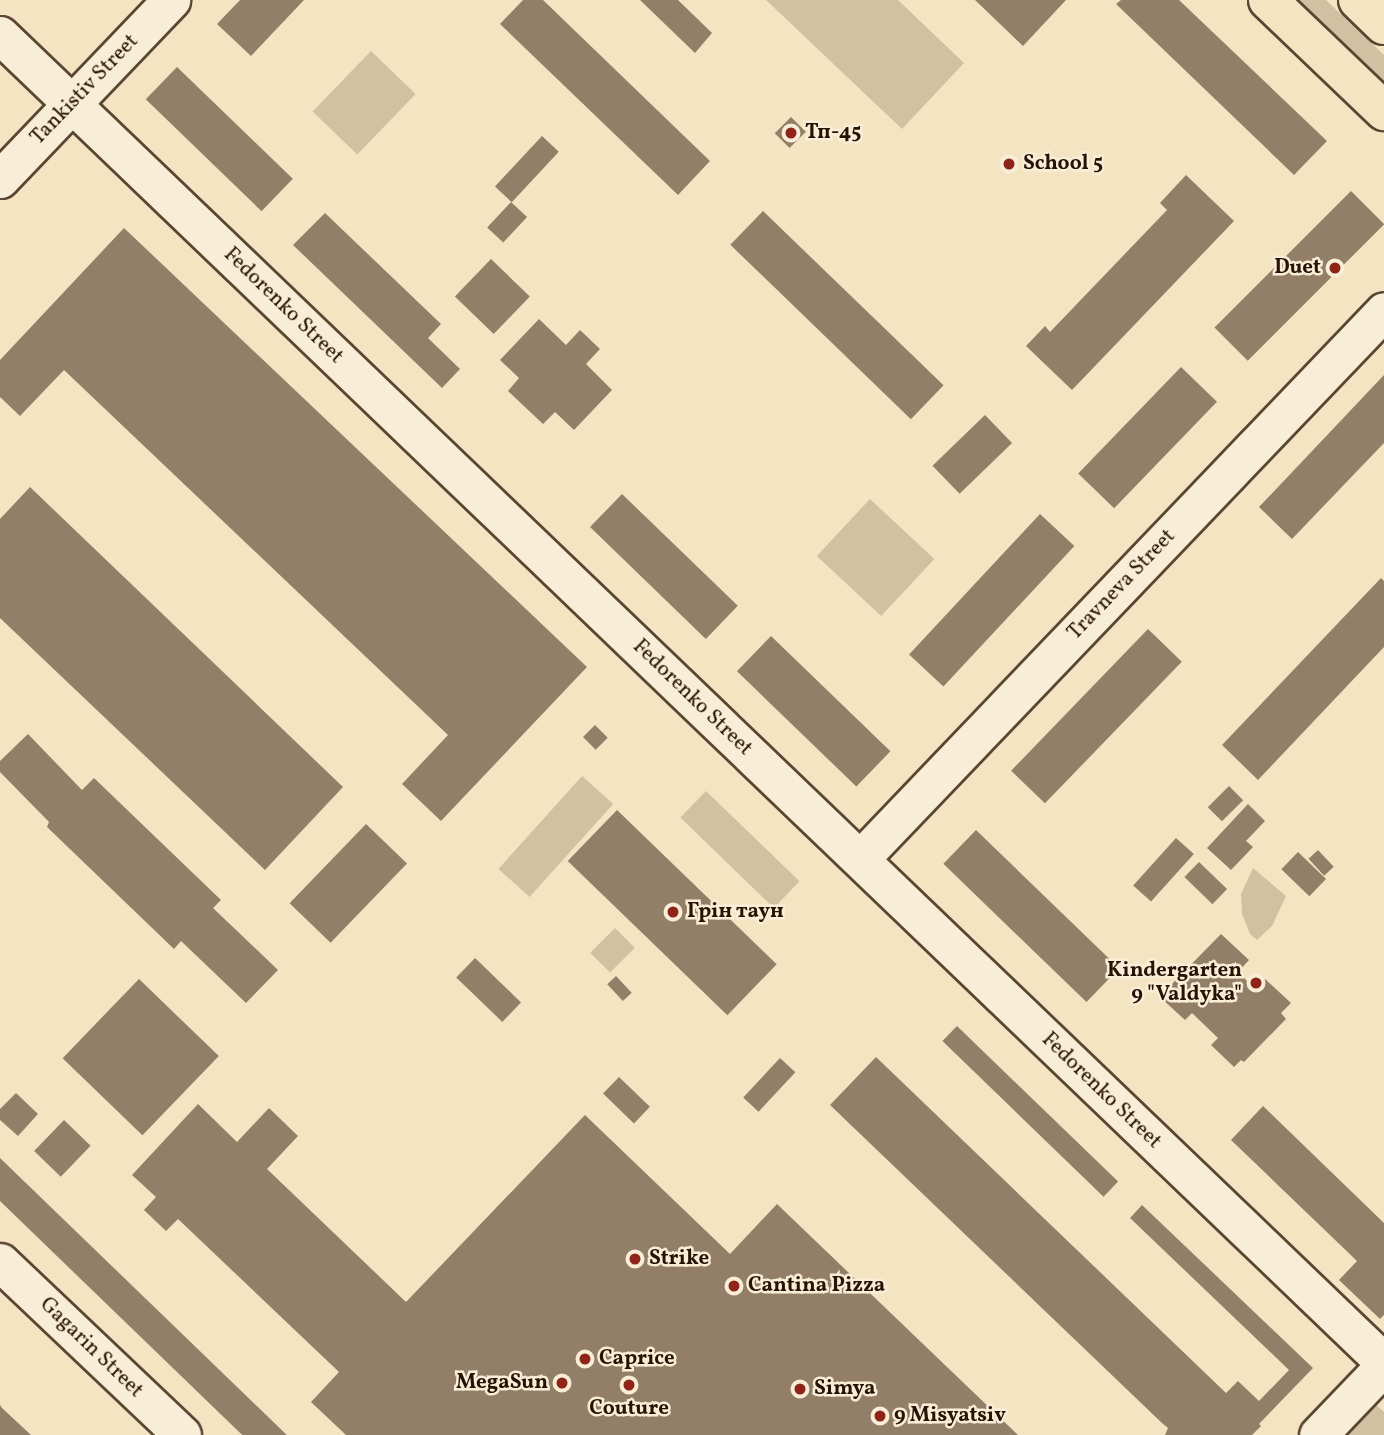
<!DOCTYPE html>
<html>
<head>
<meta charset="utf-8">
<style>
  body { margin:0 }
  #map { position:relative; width:1384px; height:1435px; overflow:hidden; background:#f5e4c2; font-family:Vollkorn,serif }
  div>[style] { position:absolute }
  .green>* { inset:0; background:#d2c0a2; transform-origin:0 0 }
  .building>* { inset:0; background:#937f67; transform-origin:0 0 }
  .roads { filter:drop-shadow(2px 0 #5b4634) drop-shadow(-2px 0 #5b4634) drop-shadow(0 2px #5b4634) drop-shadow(0 -2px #5b4634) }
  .minor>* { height:37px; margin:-18.5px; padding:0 18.5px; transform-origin:18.5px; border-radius:18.5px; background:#f8edd7 }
  .major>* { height:38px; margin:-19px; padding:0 19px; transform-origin:19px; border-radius:19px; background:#f5e4c2 }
  .dots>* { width:19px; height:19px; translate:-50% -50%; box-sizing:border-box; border:4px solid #f8edd7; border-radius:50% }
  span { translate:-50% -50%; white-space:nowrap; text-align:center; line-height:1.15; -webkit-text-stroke:5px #f8edd7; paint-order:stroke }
  .street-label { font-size:21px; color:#281204 }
  .poi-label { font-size:21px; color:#281204; font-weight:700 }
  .left { translate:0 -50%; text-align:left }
  .right { translate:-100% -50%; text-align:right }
</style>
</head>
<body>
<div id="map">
  <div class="green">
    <i style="clip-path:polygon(766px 0,898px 0,964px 63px,902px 129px)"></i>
    <i style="clip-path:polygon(1285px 0,1326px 0,1384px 55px,1384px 94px)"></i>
    <i style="left:371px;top:51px;width:62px;height:84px;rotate:44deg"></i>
    <i style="left:870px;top:499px;width:88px;height:78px;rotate:43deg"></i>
    <i style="left:582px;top:776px;width:42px;height:125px;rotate:42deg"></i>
    <i style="left:706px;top:791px;width:130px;height:37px;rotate:44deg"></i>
    <i style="clip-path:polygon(1253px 868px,1286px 896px,1272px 926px,1257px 940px,1250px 934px,1242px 914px,1241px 894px)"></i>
    <i style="left:615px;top:928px;width:28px;height:35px;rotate:45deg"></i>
    <i style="clip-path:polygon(1370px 1399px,1384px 1412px,1384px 1435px,1336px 1435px)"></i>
  </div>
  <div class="building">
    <i style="clip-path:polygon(240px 0,304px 0,251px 56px,217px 24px)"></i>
    <i style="clip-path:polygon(523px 0,543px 0,710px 161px,678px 195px,500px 24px)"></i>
    <i style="clip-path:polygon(640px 0,678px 0,712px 33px,695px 53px)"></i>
    <i style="clip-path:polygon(975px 0,1066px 0,1023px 46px)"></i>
    <i style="clip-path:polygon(1121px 0,1179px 0,1327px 141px,1294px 175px,1116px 4px)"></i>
    <i style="left:177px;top:67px;width:161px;height:45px;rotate:44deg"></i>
    <i style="left:791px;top:117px;width:21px;height:23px;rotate:45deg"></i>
    <i style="left:542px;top:136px;width:23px;height:69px;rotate:43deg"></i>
    <i style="clip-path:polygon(1186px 175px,1234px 221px,1072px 390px,1026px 346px,1045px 326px,1050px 332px,1167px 210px,1160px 203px)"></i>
    <i style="left:1351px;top:191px;width:47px;height:193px;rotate:45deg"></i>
    <i style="left:511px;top:202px;width:22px;height:35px;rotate:43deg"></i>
    <i style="left:763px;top:211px;width:251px;height:47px;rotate:44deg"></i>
    <i style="clip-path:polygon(325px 213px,441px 324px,428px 338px,460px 369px,442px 388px,293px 245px)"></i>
    <i style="clip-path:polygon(124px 228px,587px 667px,441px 821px,402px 784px,448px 735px,64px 370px,20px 416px,0 397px,0 360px)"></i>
    <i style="left:491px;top:259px;width:54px;height:52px;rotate:44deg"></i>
    <i style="clip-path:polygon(539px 319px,566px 345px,580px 330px,600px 349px,586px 364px,612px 390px,574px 430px,555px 412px,543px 424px,508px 391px,519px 378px,500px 360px)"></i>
    <i style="left:1181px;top:367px;width:50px;height:148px;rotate:44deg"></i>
    <i style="clip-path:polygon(1384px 375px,1384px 443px,1292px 539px,1259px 507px)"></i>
    <i style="left:985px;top:415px;width:39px;height:73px;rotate:46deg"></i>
    <i style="clip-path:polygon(30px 487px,343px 787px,265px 870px,0 618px,0 519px)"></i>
    <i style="left:622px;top:494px;width:161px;height:46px;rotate:44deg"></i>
    <i style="left:1040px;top:514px;width:47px;height:192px;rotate:43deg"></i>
    <i style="clip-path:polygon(1381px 578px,1384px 581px,1384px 647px,1258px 780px,1222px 745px)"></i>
    <i style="left:1148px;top:629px;width:47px;height:197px;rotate:44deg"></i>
    <i style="left:771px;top:636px;width:166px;height:49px;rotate:44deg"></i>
    <i style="left:595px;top:725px;width:18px;height:17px;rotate:45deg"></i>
    <i style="clip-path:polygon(28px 734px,82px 790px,94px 778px,221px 900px,213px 908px,278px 970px,246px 1003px,181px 941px,174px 949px,47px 827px,49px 822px,0 772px,0 761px)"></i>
    <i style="left:1229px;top:786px;width:20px;height:30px;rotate:45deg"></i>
    <i style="clip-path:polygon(1248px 804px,1265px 821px,1246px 841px,1253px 847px,1231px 870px,1207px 848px)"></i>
    <i style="left:617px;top:810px;width:222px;height:71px;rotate:44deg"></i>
    <i style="left:366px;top:824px;width:57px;height:110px;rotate:44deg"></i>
    <i style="left:976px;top:830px;width:199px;height:47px;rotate:44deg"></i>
    <i style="left:1176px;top:838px;width:24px;height:64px;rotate:42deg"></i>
    <i style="left:1318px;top:850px;width:23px;height:13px;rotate:47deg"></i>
    <i style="left:1298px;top:852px;width:39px;height:24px;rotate:44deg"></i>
    <i style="left:1199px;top:862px;width:39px;height:21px;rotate:44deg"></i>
    <i style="clip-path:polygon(1221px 934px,1249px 960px,1238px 972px,1255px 989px,1265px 979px,1291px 1003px,1281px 1013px,1286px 1019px,1244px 1062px,1241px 1060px,1234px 1067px,1211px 1045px,1218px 1038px,1192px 1013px,1185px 1020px,1162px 999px,1170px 991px,1167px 989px)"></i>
    <i style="left:475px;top:958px;width:64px;height:27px;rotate:44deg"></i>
    <i style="left:616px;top:976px;width:23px;height:12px;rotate:47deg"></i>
    <i style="left:139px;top:979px;width:111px;height:110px;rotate:44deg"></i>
    <i style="left:957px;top:1026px;width:224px;height:21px;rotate:44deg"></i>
    <i style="clip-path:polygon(876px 1057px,1226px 1393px,1238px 1381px,1259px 1401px,1289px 1370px,1130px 1218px,1142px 1205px,1313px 1368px,1259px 1424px,1261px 1426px,1252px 1435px,1165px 1435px,1168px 1428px,1163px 1424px,830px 1105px)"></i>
    <i style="left:780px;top:1058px;width:21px;height:54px;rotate:43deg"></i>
    <i style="left:619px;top:1077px;width:43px;height:23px;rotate:44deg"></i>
    <i style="clip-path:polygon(16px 1093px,38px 1114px,18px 1136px,0 1120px,0 1109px)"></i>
    <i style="clip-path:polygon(198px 1104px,237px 1142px,269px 1108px,298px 1136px,267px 1169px,406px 1302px,585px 1115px,730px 1254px,777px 1204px,1018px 1435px,346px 1435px,311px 1402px,339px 1372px,178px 1219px,166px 1231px,144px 1210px,156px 1197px,132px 1175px)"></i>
    <i style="clip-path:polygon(1263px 1106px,1384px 1223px,1384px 1315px,1380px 1319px,1339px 1280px,1357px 1261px,1231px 1140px)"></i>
    <i style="left:64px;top:1120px;width:37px;height:43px;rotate:44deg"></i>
    <i style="left:0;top:1158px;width:401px;height:31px;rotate:44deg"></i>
    <i style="clip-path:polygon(0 1405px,2px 1408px,31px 1435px,0 1435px)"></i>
  </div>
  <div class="roads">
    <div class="minor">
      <i style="left:0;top:35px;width:1917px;rotate:43.8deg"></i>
      <i style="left:0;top:179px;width:248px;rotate:-46.3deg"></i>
      <i style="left:860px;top:859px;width:758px;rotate:-46.28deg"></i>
      <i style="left:0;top:1262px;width:251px;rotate:43.5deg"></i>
      <i style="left:1318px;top:1435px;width:95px;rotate:-46.3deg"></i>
    </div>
    <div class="major">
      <i style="left:1268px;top:0;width:161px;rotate:43.7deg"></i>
      <i style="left:1358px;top:0;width:36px;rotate:44deg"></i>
    </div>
  </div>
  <div class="dots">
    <i style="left:791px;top:133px;background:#8f2418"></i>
    <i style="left:1009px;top:164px;background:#8f2418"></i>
    <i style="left:1335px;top:268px;background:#8f2418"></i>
    <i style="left:673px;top:912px;background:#8f2418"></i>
    <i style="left:1256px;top:983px;background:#8f2418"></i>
    <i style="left:635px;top:1259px;background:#8f2418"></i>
    <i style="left:734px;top:1286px;background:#8f2418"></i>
    <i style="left:585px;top:1359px;background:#8f2418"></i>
    <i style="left:562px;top:1383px;background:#8f2418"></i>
    <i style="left:629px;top:1385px;background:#8f2418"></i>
    <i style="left:800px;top:1389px;background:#8f2418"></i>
    <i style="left:880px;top:1416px;background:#8f2418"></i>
  </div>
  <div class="street-label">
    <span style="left:85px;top:90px;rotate:-46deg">Tankistiv Street</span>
    <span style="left:283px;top:306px;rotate:44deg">Fedorenko Street</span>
    <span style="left:1122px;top:585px;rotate:-46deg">Travneva Street</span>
    <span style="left:692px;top:698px;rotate:44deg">Fedorenko Street</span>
    <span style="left:1101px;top:1091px;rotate:44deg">Fedorenko Street</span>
    <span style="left:91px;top:1348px;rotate:44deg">Gagarin Street</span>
  </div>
  <div class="poi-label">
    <span class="left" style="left:805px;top:133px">Тп-45</span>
    <span class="left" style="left:1023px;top:164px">School 5</span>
    <span class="right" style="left:1321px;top:268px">Duet</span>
    <span class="left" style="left:687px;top:912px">Грін таун</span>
    <span class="right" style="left:1242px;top:983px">Kindergarten<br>9 "Valdyka"</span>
    <span class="left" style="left:649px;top:1259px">Strike</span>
    <span class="left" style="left:748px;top:1286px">Cantina Pizza</span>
    <span class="left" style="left:599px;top:1359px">Caprice</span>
    <span class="right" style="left:548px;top:1383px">MegaSun</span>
    <span class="left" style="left:814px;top:1389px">Simya</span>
    <span style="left:629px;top:1409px">Couture</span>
    <span class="left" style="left:894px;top:1416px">9 Misyatsiv</span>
  </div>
</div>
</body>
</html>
